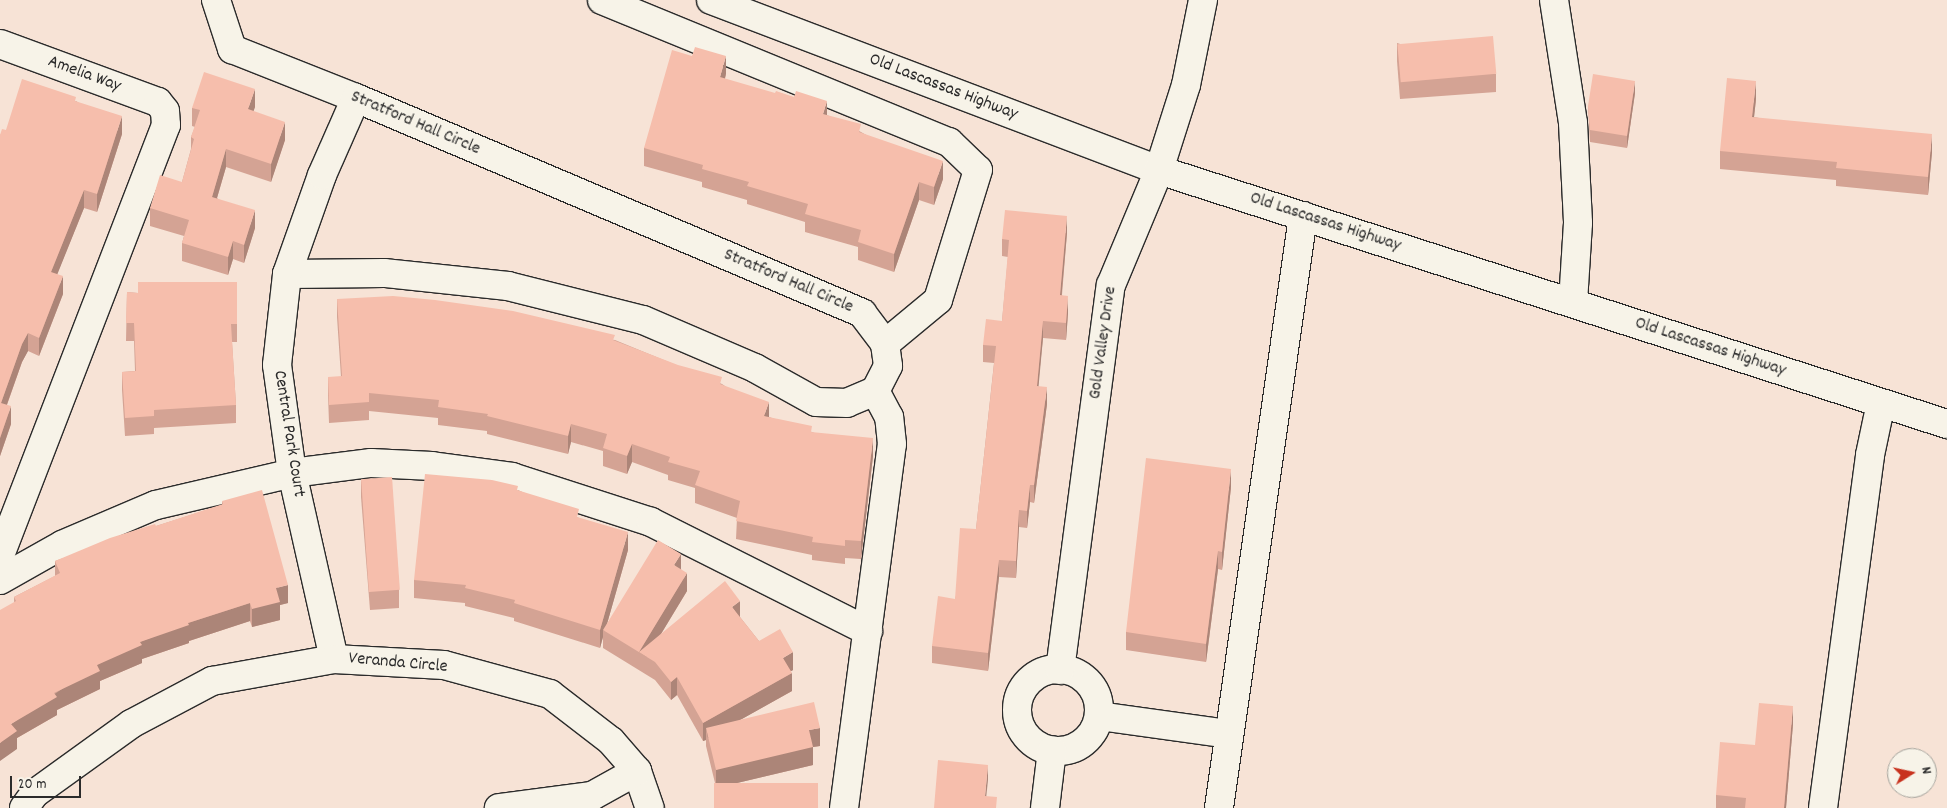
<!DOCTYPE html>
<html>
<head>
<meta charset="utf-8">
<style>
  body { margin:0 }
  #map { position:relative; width:1947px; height:808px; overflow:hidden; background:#f7e3d6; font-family:Dekko,sans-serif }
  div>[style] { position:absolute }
  .roads { filter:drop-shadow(1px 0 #2b2b2b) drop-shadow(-1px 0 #2b2b2b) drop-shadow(0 1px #2b2b2b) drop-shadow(0 -1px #2b2b2b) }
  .minor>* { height:28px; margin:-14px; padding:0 14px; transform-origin:14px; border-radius:14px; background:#f7f3e8 }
  .minor>.ring { margin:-14px; padding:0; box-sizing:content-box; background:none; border:28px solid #f7f3e8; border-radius:50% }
  .wall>* { inset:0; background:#d4a394 }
  .shaded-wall>* { inset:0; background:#ac8578 }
  .building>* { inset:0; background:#f6beac; transform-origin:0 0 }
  span { translate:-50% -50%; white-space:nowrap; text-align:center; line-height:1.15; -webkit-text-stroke:4.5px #f7f3e8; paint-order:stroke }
  .street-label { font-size:18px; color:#2b2b2b }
  .north { position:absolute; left:1887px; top:748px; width:50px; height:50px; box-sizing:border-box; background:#f7f3e8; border:1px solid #a5a39c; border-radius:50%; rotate:80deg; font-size:14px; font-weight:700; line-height:20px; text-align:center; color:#2b2b2b }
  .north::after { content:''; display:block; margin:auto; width:18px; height:22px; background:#c8321e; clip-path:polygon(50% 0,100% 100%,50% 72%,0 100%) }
  .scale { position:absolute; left:10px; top:776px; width:71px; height:22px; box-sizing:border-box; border:2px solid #2b2b2b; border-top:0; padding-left:6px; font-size:15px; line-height:18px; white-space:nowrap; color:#2b2b2b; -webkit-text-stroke:4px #f7f3e8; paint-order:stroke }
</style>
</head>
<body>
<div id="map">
  <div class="roads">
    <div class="minor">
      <i style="left:216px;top:0;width:52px;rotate:71.9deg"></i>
      <i style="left:232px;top:49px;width:133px;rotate:21.6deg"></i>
      <i style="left:356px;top:98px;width:550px;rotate:23.02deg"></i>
      <i style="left:862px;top:313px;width:39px;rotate:53deg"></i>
      <i style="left:885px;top:344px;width:22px;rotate:82deg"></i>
      <i style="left:888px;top:366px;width:28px;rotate:117deg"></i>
      <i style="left:875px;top:391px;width:30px;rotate:157deg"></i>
      <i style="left:847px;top:403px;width:31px;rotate:-178deg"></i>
      <i style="left:816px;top:402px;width:70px;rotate:-150.9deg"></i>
      <i style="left:755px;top:368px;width:122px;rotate:-156.8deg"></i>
      <i style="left:643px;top:320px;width:139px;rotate:-165.9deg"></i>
      <i style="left:508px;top:286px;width:125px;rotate:-174deg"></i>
      <i style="left:384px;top:273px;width:97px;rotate:179.4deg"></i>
      <i style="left:602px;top:0;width:375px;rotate:22.3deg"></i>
      <i style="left:949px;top:142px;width:40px;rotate:44deg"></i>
      <i style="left:978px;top:170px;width:136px;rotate:107.1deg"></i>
      <i style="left:938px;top:300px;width:69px;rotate:140.3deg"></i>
      <i style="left:711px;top:0;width:479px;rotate:20.8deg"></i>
      <i style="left:1159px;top:170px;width:828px;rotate:17.87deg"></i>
      <i style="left:1554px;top:0;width:124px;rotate:81.2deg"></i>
      <i style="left:1573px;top:123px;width:100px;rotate:87.1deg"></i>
      <i style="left:1578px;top:223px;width:80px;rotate:93.6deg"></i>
      <i style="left:0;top:44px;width:168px;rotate:20.2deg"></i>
      <i style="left:158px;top:102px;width:11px;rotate:52deg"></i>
      <i style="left:165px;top:111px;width:14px;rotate:86deg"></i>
      <i style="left:166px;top:125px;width:461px;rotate:111.1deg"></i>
      <i style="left:0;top:580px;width:71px;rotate:-29.4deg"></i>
      <i style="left:62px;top:545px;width:102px;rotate:-23.1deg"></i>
      <i style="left:156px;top:505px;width:140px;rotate:-13.2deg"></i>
      <i style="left:292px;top:473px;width:80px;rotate:-7.2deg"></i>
      <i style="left:371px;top:463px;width:61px;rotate:2.8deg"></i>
      <i style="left:432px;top:466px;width:81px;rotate:7.8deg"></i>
      <i style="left:512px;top:477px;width:146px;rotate:17.9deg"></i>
      <i style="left:651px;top:522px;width:243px;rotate:26.7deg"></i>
      <i style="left:334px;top:659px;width:191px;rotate:-102.7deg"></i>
      <i style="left:292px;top:473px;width:109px;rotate:-97.9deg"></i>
      <i style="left:277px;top:365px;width:92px;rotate:-83.7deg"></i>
      <i style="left:287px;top:274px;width:105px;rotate:-70.5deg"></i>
      <i style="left:322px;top:175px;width:84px;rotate:-66.2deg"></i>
      <i class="ring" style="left:1017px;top:669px;width:54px;height:54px"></i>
      <i style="left:1060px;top:670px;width:388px;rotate:-82.5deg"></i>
      <i style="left:1111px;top:285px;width:125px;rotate:-67.3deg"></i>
      <i style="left:1159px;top:170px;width:89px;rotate:-72.4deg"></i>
      <i style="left:1186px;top:85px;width:87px;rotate:-78.7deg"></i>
      <i style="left:1099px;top:716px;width:131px;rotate:7.9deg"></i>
      <i style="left:637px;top:771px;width:39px;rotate:71deg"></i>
      <i style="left:24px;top:808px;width:17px;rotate:-54deg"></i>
      <i style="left:34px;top:794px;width:120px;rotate:-35.8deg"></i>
      <i style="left:131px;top:724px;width:92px;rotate:-28deg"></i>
      <i style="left:212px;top:681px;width:124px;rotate:-10.2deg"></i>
      <i style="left:334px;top:659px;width:110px;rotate:3.1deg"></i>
      <i style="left:444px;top:665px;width:110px;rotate:15.3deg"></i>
      <i style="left:550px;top:694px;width:77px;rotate:37.6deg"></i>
      <i style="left:611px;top:741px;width:40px;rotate:49deg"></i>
      <i style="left:637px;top:771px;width:51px;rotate:150.9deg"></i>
      <i style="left:592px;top:796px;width:94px;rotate:172.6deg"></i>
      <i style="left:844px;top:808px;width:367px;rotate:-82.5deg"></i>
      <i style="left:892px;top:444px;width:27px;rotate:-96deg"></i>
      <i style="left:889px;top:417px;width:30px;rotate:-118deg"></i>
      <i style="left:1045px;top:808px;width:58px;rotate:-83.1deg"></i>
      <i style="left:1219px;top:808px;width:598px;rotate:-81.92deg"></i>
      <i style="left:1823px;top:808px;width:356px;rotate:-82.4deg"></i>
      <i style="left:1870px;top:455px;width:53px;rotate:-78.1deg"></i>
    </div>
  </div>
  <div class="wall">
    <i style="clip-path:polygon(1397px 43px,1496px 74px,1496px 92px,1400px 99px,1397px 61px)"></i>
    <i style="clip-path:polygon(726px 74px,725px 79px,827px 115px,861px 132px,943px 179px,934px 205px,919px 200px,894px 272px,858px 260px,858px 247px,805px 232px,805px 222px,747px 204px,747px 200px,702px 187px,702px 182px,644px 166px,644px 148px)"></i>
    <i style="clip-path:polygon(1635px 93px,1627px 148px,1590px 142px,1588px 106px)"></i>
    <i style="clip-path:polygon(1756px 99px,1754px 117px,1932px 152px,1928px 195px,1836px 186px,1836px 180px,1720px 169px,1720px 151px)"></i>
    <i style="clip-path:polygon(76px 101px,122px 134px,97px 212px,84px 208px,57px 274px,63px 294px,39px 356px,28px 351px,22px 362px,7px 405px,11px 424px,0 456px,0 135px,6px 130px)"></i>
    <i style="clip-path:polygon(255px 107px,253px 111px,285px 140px,271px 182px,226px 167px,217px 198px,255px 228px,244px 263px,233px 259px,228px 275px,182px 261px,182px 243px,184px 236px,150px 226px,150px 208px,182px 182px,191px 149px,191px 137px,195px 127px,192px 126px,192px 108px)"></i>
    <i style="clip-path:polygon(1067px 233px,1062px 295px,1068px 313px,1066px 340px,1043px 338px,1038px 386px,1047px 404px,1034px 503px,1030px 502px,1027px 528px,1019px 527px,1016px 578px,999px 577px,988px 671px,932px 663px,932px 646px,955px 599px,976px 529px,994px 363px,983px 362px,983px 345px,1002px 321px,1008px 257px,1002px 256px,1002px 239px)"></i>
    <i style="clip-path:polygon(237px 282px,237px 342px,232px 342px,236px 405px,236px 423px,154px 428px,154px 434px,125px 436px,122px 390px,122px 372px,135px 371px,134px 341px,126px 341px,127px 292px,138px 293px)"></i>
    <i style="clip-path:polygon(337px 299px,615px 340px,722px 384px,769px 417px,812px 432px,873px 456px,861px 559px,845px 558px,845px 564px,812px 560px,812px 555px,736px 539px,737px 518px,695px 503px,695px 488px,668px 480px,668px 475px,632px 462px,627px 474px,603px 466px,603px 451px,571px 442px,568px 454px,487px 434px,487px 431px,438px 425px,438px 418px,369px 411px,369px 420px,329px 423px,328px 395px,328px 377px,341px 377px,337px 317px)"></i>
    <i style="clip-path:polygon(361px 479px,399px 590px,399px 608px,370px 610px,361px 497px)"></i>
    <i style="clip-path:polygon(1231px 487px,1222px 570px,1218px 569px,1206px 662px,1126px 650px,1126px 632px)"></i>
    <i style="clip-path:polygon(518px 490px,579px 518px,628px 550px,607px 624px,681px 569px,687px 591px,661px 634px,740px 617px,759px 641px,793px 670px,791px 671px,792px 691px,740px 720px,820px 746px,813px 747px,813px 765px,737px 783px,715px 783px,706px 746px,706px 740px,703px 741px,677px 695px,671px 700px,655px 680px,603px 648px,603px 637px,600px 648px,514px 621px,514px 618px,465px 606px,465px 603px,414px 598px,414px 580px)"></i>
    <i style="clip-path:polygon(222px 501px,288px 603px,280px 605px,280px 620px,252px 627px,250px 621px,189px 641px,189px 643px,142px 659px,142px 663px,100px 681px,100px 689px,57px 710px,57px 715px,17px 738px,17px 749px,14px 597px,55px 576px,55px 561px,156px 526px,222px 505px)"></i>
    <i style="clip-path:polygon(1793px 724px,1786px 808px,1716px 808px,1716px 795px,1755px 745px)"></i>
  </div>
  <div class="shaded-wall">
    <i style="clip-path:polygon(726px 56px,726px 74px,720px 95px,720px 77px)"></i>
    <i style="clip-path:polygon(1635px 81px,1635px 93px,1627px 148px,1627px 136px)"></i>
    <i style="clip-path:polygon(1756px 81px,1756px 99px,1752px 135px,1752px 117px)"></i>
    <i style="clip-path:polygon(255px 89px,255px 107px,248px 127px,248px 109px)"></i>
    <i style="clip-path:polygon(827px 101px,827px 119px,823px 114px)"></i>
    <i style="clip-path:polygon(122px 116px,122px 134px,97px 212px,97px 194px)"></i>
    <i style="clip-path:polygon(285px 122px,285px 140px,271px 182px,271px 164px)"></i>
    <i style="clip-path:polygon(1932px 134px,1932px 152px,1928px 195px,1928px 177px)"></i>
    <i style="clip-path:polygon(226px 149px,226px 167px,212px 215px,212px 197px)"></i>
    <i style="clip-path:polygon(943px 161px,943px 179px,934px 205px,934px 187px)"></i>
    <i style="clip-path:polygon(919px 182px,919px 200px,894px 272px,894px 254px)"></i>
    <i style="clip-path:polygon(84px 190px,84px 208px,51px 290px,51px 272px)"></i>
    <i style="clip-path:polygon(255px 210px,255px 228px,244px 263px,244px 245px)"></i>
    <i style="clip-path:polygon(1067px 216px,1067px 233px,1060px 312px,1060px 295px)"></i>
    <i style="clip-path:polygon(233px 241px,233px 259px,228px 275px,228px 257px)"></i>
    <i style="clip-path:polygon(63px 276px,63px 294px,39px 356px,39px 338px)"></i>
    <i style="clip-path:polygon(1068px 296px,1068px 313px,1066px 340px,1066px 323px)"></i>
    <i style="clip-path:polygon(1043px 321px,1043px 338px,1037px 403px,1037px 386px)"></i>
    <i style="clip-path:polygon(28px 333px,28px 351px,22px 362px,1px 421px,1px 403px,22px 344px)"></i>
    <i style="clip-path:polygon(1047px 387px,1047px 404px,1034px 503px,1034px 485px)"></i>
    <i style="clip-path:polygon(769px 402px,769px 420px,764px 416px)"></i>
    <i style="clip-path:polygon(11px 406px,11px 424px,0 456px,0 438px)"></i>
    <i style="clip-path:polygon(571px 424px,571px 442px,568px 454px,568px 436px)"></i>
    <i style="clip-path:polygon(873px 438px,873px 456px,861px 559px,861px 541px)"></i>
    <i style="clip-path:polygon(632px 444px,632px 462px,627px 474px,627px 456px)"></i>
    <i style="clip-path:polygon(1231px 469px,1231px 487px,1222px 570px,1222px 552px)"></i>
    <i style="clip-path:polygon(1030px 485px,1030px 502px,1027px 528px,1027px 511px)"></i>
    <i style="clip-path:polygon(1019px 510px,1019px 527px,1016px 578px,1016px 561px)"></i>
    <i style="clip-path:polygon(628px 532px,628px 550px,605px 631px,603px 630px,603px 637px,600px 648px,600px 630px)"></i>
    <i style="clip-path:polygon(1218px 551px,1218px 569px,1206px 662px,1206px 644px)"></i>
    <i style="clip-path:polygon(681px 554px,681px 572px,674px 565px)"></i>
    <i style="clip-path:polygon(999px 560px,999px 577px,988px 671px,988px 653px)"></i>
    <i style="clip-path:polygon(687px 573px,687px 591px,647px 657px,639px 652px)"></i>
    <i style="clip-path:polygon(288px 585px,288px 603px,280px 605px,280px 620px,252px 627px,252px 609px,276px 588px)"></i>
    <i style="clip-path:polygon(740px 601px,740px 619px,732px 607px)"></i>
    <i style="clip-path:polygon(250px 603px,250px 621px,189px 641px,189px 643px,142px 659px,142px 663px,100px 681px,100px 689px,57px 710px,57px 715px,17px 738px,17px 749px,0 761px,0 743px,11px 724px,97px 665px,140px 642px,188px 623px)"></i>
    <i style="clip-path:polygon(793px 652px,793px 670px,783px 676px,783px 658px)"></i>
    <i style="clip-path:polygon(792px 673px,792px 691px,708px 738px,706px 728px,706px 740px,703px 741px,703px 723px)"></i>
    <i style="clip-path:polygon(677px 677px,677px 695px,671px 700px,671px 682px)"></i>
    <i style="clip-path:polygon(1793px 706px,1793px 724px,1786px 808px,1784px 808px)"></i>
    <i style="clip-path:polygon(820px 728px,820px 746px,813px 747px,813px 765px,716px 788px,716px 770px,809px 730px)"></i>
    <i style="clip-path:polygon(988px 765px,988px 780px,985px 808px,985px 796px)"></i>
  </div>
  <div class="building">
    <i style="left:1493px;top:36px;width:38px;height:96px;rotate:85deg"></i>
    <i style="clip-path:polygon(695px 47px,726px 56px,720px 77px,775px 93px,776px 91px,794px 97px,796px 91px,827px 101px,823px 114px,861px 124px,859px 132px,943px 161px,934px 187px,919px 182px,894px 254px,858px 242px,861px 230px,805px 214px,808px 204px,747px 186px,749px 182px,702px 169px,703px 165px,644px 148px,672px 50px,692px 56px)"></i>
    <i style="clip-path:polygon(204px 72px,255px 89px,248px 109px,285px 122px,271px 164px,226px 149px,212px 197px,255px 210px,244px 245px,233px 241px,228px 257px,182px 243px,189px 220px,150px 208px,160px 175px,182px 182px,194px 139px,191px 137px,200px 110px,192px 108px)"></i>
    <i style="clip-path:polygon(1593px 74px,1635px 81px,1627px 136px,1590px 130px,1588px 106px)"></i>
    <i style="clip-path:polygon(1727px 78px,1756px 81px,1752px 117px,1932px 134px,1928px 177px,1836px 168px,1837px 162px,1720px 151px)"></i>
    <i style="clip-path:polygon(22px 79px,76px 97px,75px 101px,122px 116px,97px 194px,84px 190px,51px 272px,63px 276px,39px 338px,28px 333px,22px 344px,1px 403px,11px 406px,0 438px,0 135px,2px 129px,6px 130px)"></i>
    <i style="clip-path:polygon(1005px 210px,1067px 216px,1060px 295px,1068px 296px,1066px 323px,1043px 321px,1037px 386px,1047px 387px,1034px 485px,1030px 485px,1027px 511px,1019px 510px,1016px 561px,999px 560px,988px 653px,932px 646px,938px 596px,955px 599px,960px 528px,976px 529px,996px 346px,983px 345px,986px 319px,1002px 321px,1009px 240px,1002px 239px)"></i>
    <i style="clip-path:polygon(138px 282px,237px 282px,237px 324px,231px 324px,236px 405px,154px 410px,154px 416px,125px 418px,122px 372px,136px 371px,134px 323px,126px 323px,127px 292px,138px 293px)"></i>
    <i style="clip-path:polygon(393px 296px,435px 300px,513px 311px,615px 335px,613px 340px,678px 365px,722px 377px,720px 384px,769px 402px,764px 416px,812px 426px,811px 432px,873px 438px,861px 541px,845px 540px,845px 546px,812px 542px,813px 537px,736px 521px,740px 501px,695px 485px,700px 471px,668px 462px,670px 457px,632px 444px,627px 456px,603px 448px,607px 434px,571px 424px,568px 436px,487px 416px,488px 414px,438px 407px,439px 400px,369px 393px,369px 402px,329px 405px,328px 377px,342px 376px,337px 299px)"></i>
    <i style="clip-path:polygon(1146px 458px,1231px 469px,1222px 552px,1218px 551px,1206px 644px,1126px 632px)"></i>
    <i style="clip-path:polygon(425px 474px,492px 480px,518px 486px,517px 490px,579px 509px,577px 517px,628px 532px,600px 630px,514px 603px,515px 600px,465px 588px,466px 585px,414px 580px)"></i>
    <i style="left:392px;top:477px;width:113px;height:31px;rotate:86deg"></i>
    <i style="clip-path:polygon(262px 490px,288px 585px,276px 588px,280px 602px,252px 609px,250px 603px,188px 623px,189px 625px,140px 642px,142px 645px,97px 665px,100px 671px,54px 693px,57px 697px,11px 724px,17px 731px,0 743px,0 610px,16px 601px,14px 597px,60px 573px,55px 561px,110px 538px,155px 524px,156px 526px,223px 504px,222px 501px)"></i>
    <i style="clip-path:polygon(658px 540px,681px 554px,674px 565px,687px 573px,639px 652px,725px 581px,740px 601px,732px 607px,759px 641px,780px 629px,793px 652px,783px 658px,792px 673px,703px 723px,677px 677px,671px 682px,655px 662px,603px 630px)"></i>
    <i style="clip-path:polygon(814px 702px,820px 728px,809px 730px,813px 747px,716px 770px,706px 728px)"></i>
    <i style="clip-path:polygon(1759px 703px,1793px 706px,1784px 808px,1745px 808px,1746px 798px,1716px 795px,1720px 742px,1755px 745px)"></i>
    <i style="clip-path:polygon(938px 760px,988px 765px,985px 796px,997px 797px,996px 808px,934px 808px)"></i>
    <i style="left:714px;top:783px;width:104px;height:25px"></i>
  </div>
  <div class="street-label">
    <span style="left:84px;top:75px;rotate:20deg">Amelia Way</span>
    <span style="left:943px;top:88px;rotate:21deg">Old Lascassas Highway</span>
    <span style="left:415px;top:124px;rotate:23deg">Stratford Hall Circle</span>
    <span style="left:1325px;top:223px;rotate:18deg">Old Lascassas Highway</span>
    <span style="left:788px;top:282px;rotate:23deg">Stratford Hall Circle</span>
    <span style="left:1104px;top:343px;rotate:-82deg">Gold Valley Drive</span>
    <span style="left:1710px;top:348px;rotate:18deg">Old Lascassas Highway</span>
    <span style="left:288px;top:434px;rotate:81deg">Central Park Court</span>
    <span style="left:398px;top:664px;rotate:5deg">Veranda Circle</span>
  </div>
  <div class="north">N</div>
  <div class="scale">20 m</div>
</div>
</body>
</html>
